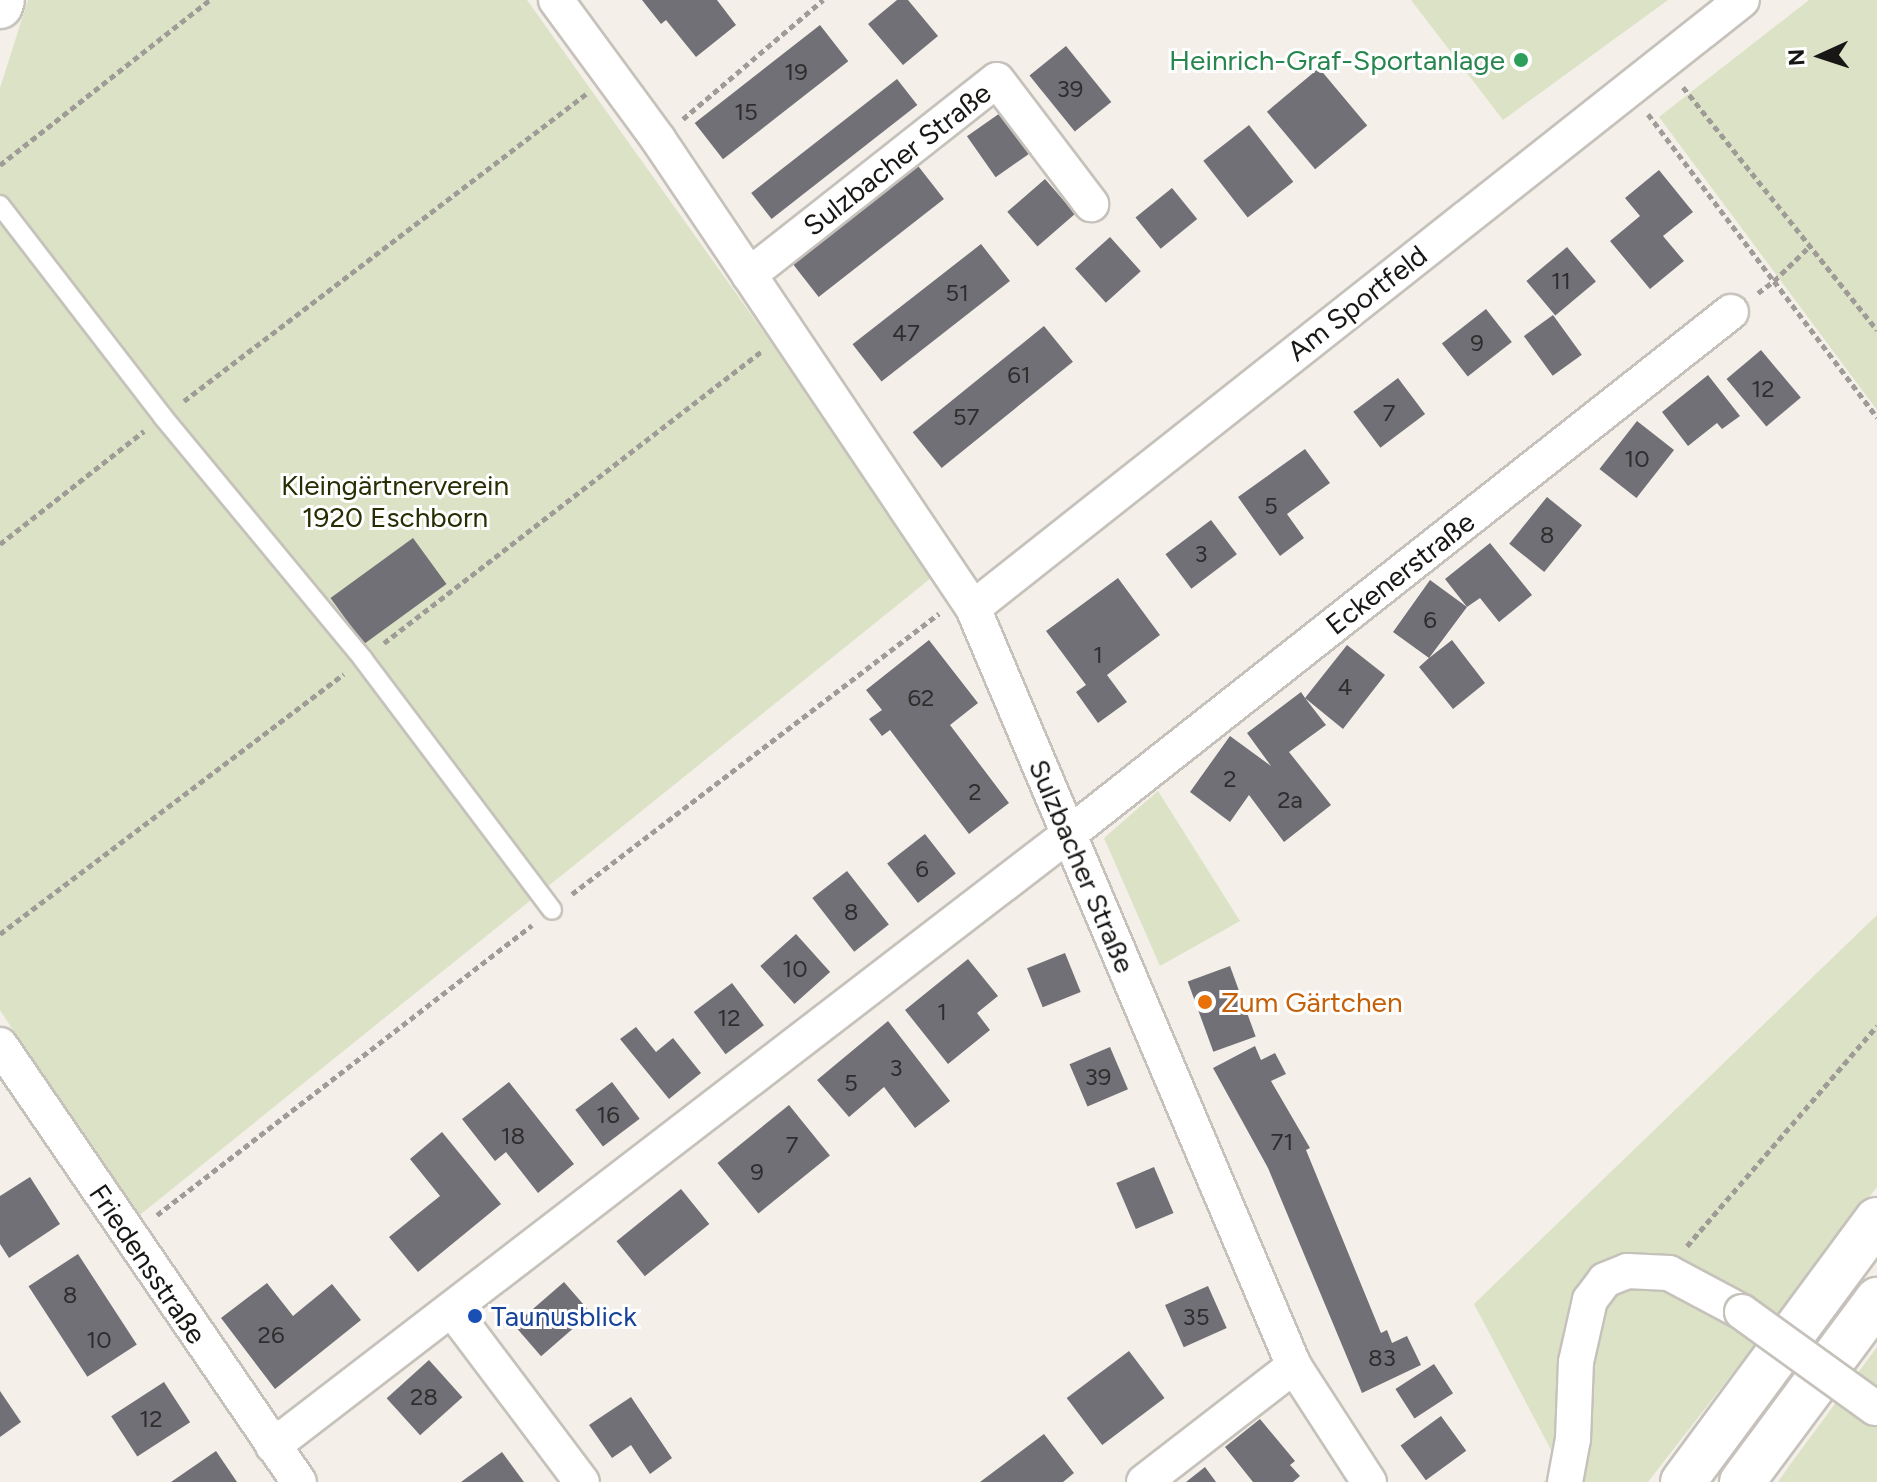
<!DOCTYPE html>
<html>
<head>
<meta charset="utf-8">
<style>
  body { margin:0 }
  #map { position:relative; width:1877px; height:1482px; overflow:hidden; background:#f4f0e9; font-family:Figtree,sans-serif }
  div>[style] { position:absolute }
  .green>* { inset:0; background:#dbe2c5 }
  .building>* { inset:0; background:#727077; transform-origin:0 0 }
  .path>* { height:5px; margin-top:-2.5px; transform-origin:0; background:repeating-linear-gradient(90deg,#9f9c97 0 6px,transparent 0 10px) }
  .roads { filter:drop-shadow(2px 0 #c6c2bb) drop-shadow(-2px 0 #c6c2bb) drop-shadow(0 2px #c6c2bb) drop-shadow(0 -2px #c6c2bb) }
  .lane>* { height:18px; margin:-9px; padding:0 9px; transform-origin:9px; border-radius:9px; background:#fff }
  .street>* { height:34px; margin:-17px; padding:0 17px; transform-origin:17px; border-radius:17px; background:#fff }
  .secondary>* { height:44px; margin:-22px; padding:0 22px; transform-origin:22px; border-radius:22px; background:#fff }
  .highway>* { height:44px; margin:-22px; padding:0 22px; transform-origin:22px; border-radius:22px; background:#fff }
  .bridges { filter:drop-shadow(2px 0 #c6c2bb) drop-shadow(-2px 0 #c6c2bb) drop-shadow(0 2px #c6c2bb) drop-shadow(0 -2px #c6c2bb) }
  .street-bridge>* { height:34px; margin:-17px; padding:0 17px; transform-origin:17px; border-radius:17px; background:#fff }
  .dots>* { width:22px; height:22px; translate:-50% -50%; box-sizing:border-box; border:4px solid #fff; border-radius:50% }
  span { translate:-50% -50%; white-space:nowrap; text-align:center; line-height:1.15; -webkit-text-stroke:6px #fff; paint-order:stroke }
  .number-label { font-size:24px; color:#2f2d2e }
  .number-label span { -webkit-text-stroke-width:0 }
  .leisure-label { font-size:28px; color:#27864d }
  .right { translate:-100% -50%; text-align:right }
  .street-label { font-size:28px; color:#191715 }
  .park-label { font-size:28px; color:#272e03 }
  .food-label { font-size:28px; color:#c56008 }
  .left { translate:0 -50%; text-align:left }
  .transit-label { font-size:28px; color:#164399 }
  .north { position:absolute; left:1781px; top:16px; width:80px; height:80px; -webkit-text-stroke:6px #fff; paint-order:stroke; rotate:267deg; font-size:22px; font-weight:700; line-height:32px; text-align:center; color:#191715 }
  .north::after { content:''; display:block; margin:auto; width:28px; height:36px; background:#191715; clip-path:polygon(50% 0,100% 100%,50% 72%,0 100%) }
</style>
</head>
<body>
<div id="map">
  <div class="green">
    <i style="clip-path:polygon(28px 0,527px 0,936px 574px,136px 1218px,0 1010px,0 88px)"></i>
    <i style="clip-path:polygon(1411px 0,1668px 0,1503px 120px)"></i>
    <i style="clip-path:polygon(1809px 0,1877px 0,1877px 410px,1659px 117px)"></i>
    <i style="clip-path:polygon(1158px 791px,1240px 921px,1160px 966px,1104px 838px)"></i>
    <i style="clip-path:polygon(1877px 915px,1877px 1187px,1648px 1482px,1543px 1482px,1560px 1467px,1474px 1304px)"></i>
    <i style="clip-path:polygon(1877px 1347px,1877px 1482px,1778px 1482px,1792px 1462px)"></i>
  </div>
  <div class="building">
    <i style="clip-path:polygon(642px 0,717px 0,736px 25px,696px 57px,666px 20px,661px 24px)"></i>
    <i style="clip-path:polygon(897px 0,908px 0,938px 36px,903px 65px,868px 24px)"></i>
    <i style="left:820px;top:25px;width:46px;height:159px;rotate:52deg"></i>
    <i style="left:1066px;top:46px;width:72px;height:47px;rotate:51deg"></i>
    <i style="left:1319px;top:68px;width:75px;height:68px;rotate:50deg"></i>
    <i style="left:897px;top:79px;width:33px;height:185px;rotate:52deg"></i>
    <i style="left:1003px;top:111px;width:50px;height:44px;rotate:55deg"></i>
    <i style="left:1249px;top:125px;width:72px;height:58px;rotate:52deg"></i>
    <i style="left:915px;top:162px;width:47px;height:159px;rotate:52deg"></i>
    <i style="clip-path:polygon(1659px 170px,1693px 212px,1663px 236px,1684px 261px,1650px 289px,1610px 241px,1640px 216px,1625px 198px)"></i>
    <i style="left:1045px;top:179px;width:46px;height:50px;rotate:49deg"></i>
    <i style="left:1172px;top:188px;width:40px;height:47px;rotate:51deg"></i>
    <i style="left:1110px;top:237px;width:46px;height:47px;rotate:48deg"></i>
    <i style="left:981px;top:244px;width:47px;height:163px;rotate:52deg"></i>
    <i style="left:1567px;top:247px;width:45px;height:53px;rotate:50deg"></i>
    <i style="left:1486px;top:309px;width:42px;height:56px;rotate:52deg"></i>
    <i style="left:1553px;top:315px;width:49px;height:36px;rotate:54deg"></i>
    <i style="left:1044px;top:326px;width:46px;height:169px;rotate:51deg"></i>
    <i style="left:1761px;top:350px;width:62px;height:45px;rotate:50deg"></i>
    <i style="clip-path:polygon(1708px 375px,1740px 416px,1722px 429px,1717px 423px,1688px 446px,1662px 412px)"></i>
    <i style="left:1398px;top:378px;width:45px;height:56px;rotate:53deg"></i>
    <i style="left:1637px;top:421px;width:47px;height:61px;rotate:38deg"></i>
    <i style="clip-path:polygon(1305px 449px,1330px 483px,1287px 514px,1304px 538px,1280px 556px,1238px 497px)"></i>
    <i style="left:1547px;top:497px;width:45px;height:60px;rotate:39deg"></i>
    <i style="left:1211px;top:520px;width:43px;height:57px;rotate:53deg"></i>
    <i style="left:413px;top:538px;width:57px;height:102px;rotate:54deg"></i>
    <i style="clip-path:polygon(1490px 543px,1532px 595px,1499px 622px,1480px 598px,1467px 607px,1445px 579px)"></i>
    <i style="clip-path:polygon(1118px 578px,1160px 635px,1107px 675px,1127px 702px,1098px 723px,1076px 692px,1086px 685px,1046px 631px)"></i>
    <i style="clip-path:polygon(1430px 580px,1467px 607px,1429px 658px,1452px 640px,1485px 683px,1453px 709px,1419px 667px,1429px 658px,1393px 632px)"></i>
    <i style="clip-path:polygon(929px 640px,978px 703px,950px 725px,1009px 803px,969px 834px,890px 730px,882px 736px,869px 719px,882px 710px,866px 690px)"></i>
    <i style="clip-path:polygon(1347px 645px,1385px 675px,1343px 729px,1305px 698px,1326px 725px,1289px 752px,1331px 805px,1284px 842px,1249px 795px,1230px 822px,1190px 792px,1230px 736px,1271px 766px,1247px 733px,1301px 692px,1305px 698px)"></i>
    <i style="left:925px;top:834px;width:50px;height:48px;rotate:52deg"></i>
    <i style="left:847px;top:871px;width:68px;height:44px;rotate:52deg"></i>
    <i style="left:796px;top:934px;width:51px;height:48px;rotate:48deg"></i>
    <i style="left:1065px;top:953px;width:42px;height:41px;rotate:68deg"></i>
    <i style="clip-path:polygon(968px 959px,998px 996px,977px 1013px,990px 1030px,948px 1064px,905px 1010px)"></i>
    <i style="left:1230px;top:966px;width:75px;height:45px;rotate:70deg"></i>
    <i style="left:732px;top:983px;width:53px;height:48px;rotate:53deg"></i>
    <i style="clip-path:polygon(888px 1021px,950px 1101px,915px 1128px,884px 1087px,849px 1117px,817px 1080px)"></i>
    <i style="clip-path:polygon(636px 1027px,656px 1052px,673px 1038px,701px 1073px,669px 1099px,620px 1039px)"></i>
    <i style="clip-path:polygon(1255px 1046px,1261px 1060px,1275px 1053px,1286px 1074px,1271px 1081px,1310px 1148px,1306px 1150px,1381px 1333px,1387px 1330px,1392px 1343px,1407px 1336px,1421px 1365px,1362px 1393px,1268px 1168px,1213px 1068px)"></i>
    <i style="left:1110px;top:1047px;width:46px;height:44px;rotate:67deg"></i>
    <i style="clip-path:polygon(509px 1082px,574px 1164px,538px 1193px,506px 1152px,495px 1161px,462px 1119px)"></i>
    <i style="left:612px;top:1082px;width:46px;height:46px;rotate:53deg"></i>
    <i style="left:789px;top:1105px;width:65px;height:92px;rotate:51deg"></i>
    <i style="clip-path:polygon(442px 1132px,501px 1204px,418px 1272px,389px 1237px,440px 1196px,410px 1159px)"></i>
    <i style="left:1154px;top:1167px;width:50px;height:41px;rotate:67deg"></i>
    <i style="clip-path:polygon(30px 1177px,60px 1224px,9px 1258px,0 1244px,0 1196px)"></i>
    <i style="left:681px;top:1189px;width:45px;height:83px;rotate:51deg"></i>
    <i style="left:78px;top:1254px;width:108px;height:59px;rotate:57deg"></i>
    <i style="left:564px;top:1282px;width:41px;height:66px;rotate:49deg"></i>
    <i style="clip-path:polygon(267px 1283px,293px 1316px,332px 1284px,361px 1320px,275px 1389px,221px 1318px)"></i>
    <i style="left:1208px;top:1286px;width:46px;height:47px;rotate:66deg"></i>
    <i style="left:1129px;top:1351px;width:59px;height:78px;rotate:53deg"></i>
    <i style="left:429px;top:1360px;width:50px;height:57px;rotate:48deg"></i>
    <i style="left:1434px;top:1364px;width:35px;height:46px;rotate:57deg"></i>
    <i style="left:164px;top:1382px;width:48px;height:63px;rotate:57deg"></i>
    <i style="clip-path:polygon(0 1391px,21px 1422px,0 1437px)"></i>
    <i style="clip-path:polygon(631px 1397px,672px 1458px,650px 1474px,631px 1445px,612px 1458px,589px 1425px)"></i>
    <i style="left:1441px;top:1416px;width:43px;height:50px;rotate:54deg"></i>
    <i style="clip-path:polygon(1260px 1419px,1295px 1461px,1290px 1465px,1300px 1476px,1293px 1482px,1253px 1482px,1225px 1447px)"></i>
    <i style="clip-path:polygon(1044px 1434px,1074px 1473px,1063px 1482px,980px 1482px)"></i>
    <i style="clip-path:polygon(216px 1451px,237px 1482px,171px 1482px)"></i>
    <i style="clip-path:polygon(502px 1452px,524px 1482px,461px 1482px)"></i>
    <i style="clip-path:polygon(1205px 1467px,1216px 1482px,1186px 1482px)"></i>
  </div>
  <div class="path">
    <i style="left:1683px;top:87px;width:311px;rotate:51.4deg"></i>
    <i style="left:1648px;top:114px;width:209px;rotate:53deg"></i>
    <i style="left:1774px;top:281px;width:50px;rotate:-44.2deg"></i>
    <i style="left:683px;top:119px;width:184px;rotate:-40.4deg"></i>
    <i style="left:0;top:165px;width:267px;rotate:-38.2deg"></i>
    <i style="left:1758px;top:293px;width:20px;rotate:-37deg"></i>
    <i style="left:1774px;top:281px;width:171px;rotate:52.9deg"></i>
    <i style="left:184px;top:401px;width:506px;rotate:-37.37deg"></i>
    <i style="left:0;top:544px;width:183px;rotate:-38.1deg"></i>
    <i style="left:384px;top:643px;width:478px;rotate:-37.7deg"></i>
    <i style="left:572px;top:894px;width:462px;rotate:-37.4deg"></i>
    <i style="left:0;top:934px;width:431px;rotate:-37.1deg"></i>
    <i style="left:157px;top:1215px;width:474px;rotate:-37.7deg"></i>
    <i style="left:1687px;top:1246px;width:291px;rotate:-49.2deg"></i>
  </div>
  <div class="roads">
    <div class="lane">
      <i style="left:0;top:205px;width:267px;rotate:52.4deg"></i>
      <i style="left:163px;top:417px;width:314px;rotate:50.4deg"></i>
      <i style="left:363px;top:659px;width:314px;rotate:53deg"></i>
    </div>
    <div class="street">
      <i style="left:556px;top:0;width:172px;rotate:53.7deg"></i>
      <i style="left:658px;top:139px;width:565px;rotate:56.11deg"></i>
      <i style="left:973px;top:608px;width:823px;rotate:67.05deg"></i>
      <i style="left:1294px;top:1366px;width:138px;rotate:57.1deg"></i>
      <i style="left:749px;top:275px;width:315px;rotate:-38.2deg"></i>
      <i style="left:997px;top:80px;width:156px;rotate:52.8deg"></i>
      <i style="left:973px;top:608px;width:980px;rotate:-38.33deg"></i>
      <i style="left:0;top:1045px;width:529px;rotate:55.62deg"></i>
      <i style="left:453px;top:1311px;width:214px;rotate:53deg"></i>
      <i style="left:273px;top:1446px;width:1004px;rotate:-37.55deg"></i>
      <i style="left:1069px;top:834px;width:843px;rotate:-38.26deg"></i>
      <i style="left:1144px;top:1482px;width:190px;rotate:-37.7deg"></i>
      <i style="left:1565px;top:1482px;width:44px;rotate:-79.5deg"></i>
      <i style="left:1573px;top:1439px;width:77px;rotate:-87.8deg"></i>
      <i style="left:1576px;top:1362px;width:64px;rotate:-77.3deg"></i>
      <i style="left:1590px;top:1300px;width:25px;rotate:-53deg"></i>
      <i style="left:1605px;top:1280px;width:24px;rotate:-22deg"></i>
      <i style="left:1627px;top:1271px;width:42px;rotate:2.7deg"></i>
      <i style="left:1669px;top:1273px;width:83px;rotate:28.1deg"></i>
    </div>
    <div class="secondary">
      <i style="left:0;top:6px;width:6px;rotate:-72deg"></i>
    </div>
    <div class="highway">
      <i style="left:1683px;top:1482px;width:326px;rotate:-53.5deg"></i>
      <i style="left:1742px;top:1482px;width:227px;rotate:-53.4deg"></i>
    </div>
  </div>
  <div class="bridges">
    <div class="street-bridge">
      <i style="left:1742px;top:1312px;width:164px;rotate:35.8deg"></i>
    </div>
  </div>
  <div class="dots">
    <i style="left:1521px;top:60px;background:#2e9e5b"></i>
    <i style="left:1205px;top:1002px;background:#e8710a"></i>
    <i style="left:475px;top:1316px;background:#1a4fb4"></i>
  </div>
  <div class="number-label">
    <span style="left:796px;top:72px">19</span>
    <span style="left:1070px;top:89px">39</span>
    <span style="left:746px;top:112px">15</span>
    <span style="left:1561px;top:281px">11</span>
    <span style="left:957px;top:293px">51</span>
    <span style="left:906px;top:333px">47</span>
    <span style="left:1477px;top:343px">9</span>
    <span style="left:1019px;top:375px">61</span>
    <span style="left:1763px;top:389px">12</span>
    <span style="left:1389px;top:413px">7</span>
    <span style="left:966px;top:417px">57</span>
    <span style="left:1637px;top:459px">10</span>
    <span style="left:1271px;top:506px">5</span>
    <span style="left:1547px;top:535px">8</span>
    <span style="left:1201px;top:554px">3</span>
    <span style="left:1430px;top:620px">6</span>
    <span style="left:1098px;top:655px">1</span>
    <span style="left:1345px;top:687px">4</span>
    <span style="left:921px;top:698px">62</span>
    <span style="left:1230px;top:779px">2</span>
    <span style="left:975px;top:792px">2</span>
    <span style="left:1290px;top:800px">2a</span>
    <span style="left:922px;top:869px">6</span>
    <span style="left:851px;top:912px">8</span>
    <span style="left:795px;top:969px">10</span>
    <span style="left:942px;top:1012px">1</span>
    <span style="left:729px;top:1018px">12</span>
    <span style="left:896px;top:1068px">3</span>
    <span style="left:1098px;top:1077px">39</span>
    <span style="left:851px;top:1083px">5</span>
    <span style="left:608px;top:1115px">16</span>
    <span style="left:513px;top:1136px">18</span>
    <span style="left:1282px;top:1142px">71</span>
    <span style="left:792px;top:1145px">7</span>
    <span style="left:757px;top:1172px">9</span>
    <span style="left:70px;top:1295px">8</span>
    <span style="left:1196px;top:1317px">35</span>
    <span style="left:271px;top:1335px">26</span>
    <span style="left:99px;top:1340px">10</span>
    <span style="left:1382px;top:1358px">83</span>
    <span style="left:424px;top:1397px">28</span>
    <span style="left:151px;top:1419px">12</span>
  </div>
  <div class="leisure-label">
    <span class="right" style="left:1505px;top:60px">Heinrich-Graf-Sportanlage</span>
  </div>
  <div class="street-label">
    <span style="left:897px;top:159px;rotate:-38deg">Sulzbacher Straße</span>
    <span style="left:1357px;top:303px;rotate:-38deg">Am Sportfeld</span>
    <span style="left:1400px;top:573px;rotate:-38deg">Eckenerstraße</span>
    <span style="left:1082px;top:866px;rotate:67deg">Sulzbacher Straße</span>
    <span style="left:148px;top:1264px;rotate:56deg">Friedensstraße</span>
  </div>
  <div class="park-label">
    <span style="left:395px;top:501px">Kleingärtnerverein<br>1920 Eschborn</span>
  </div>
  <div class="food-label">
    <span class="left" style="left:1221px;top:1002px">Zum Gärtchen</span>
  </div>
  <div class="transit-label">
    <span class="left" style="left:491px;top:1316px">Taunusblick</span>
  </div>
  <div class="north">N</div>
</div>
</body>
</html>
